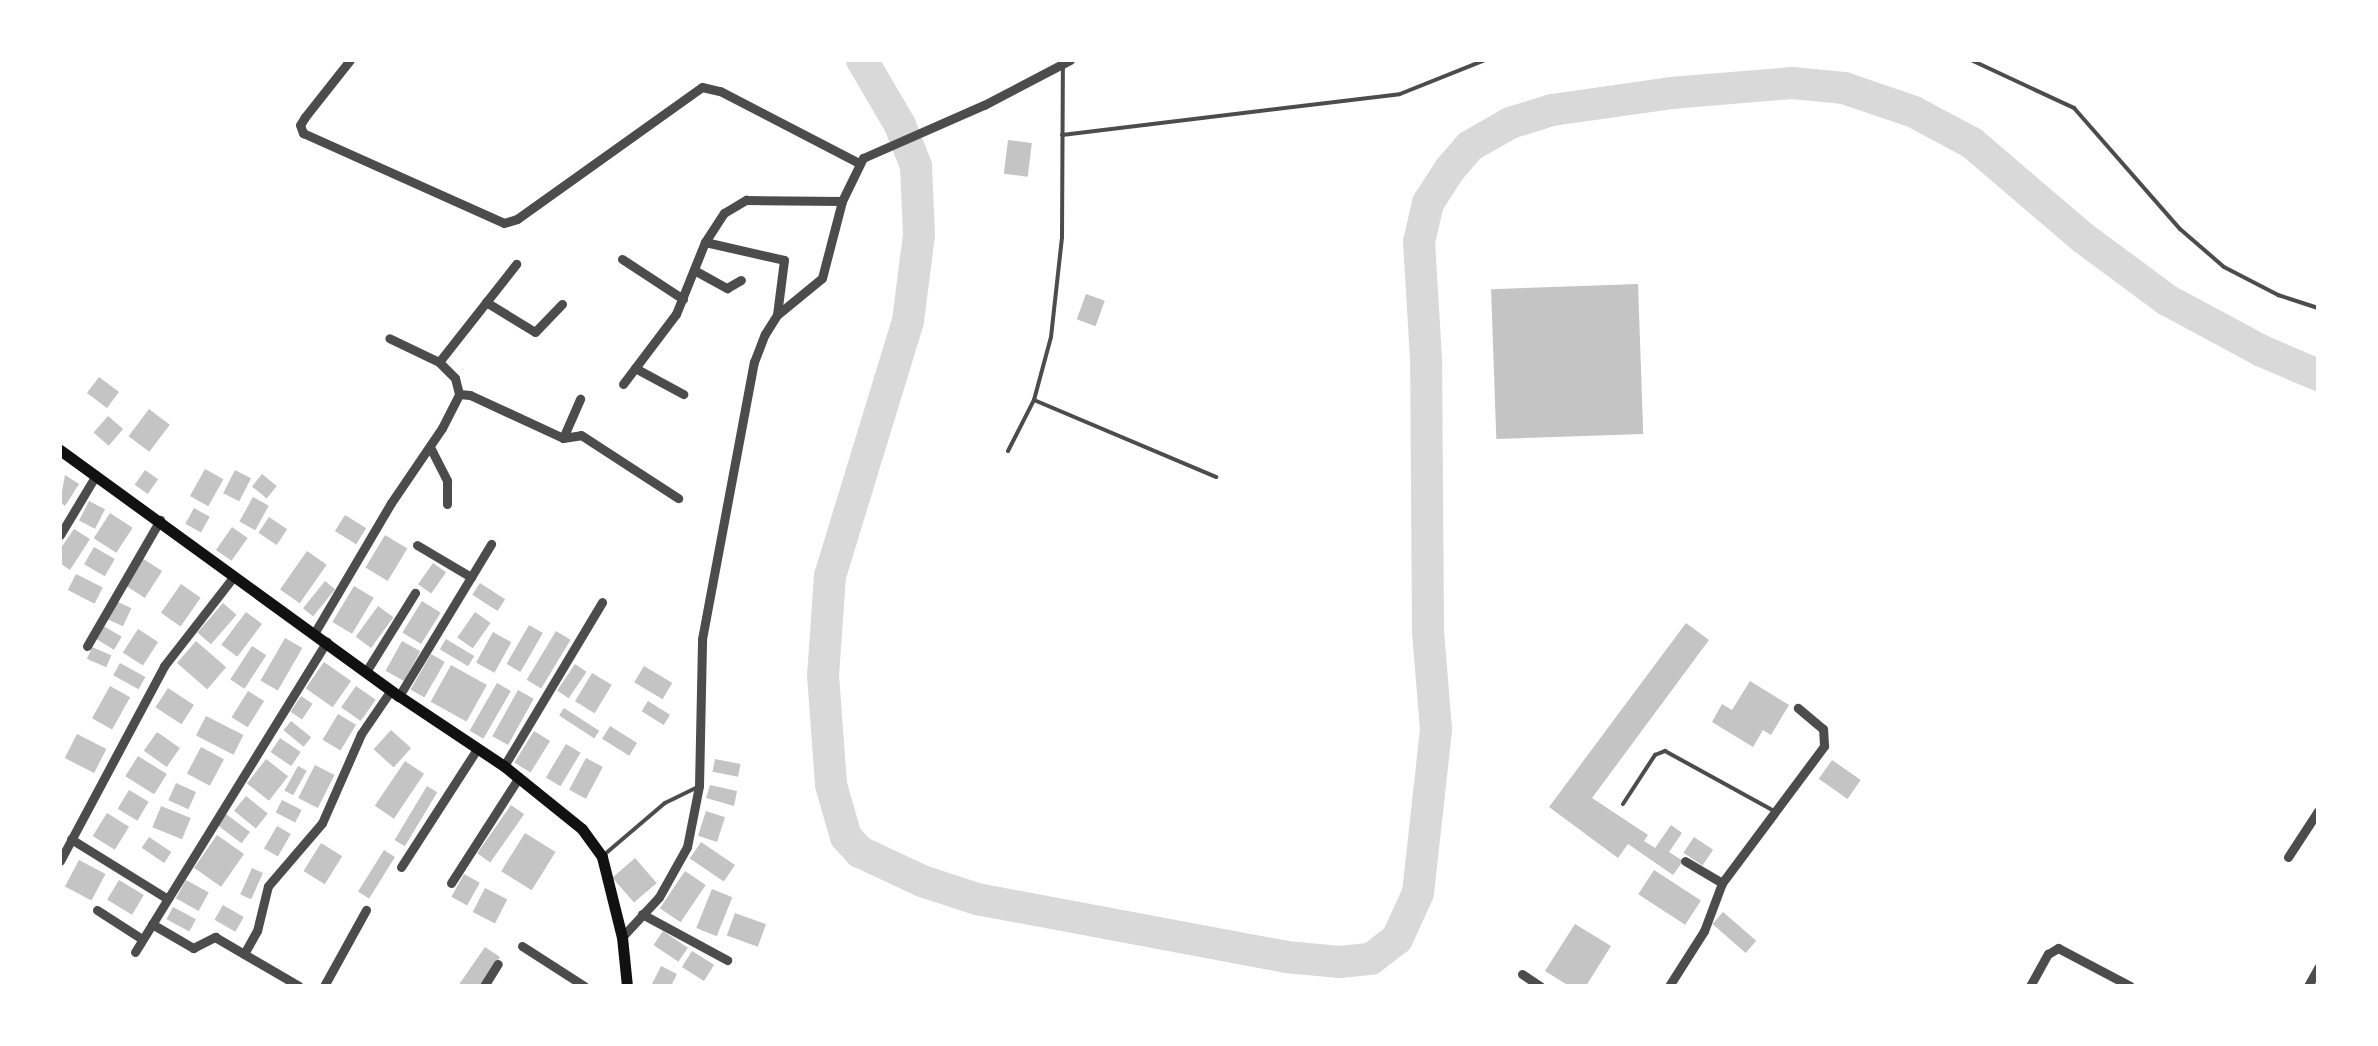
<!DOCTYPE html>
<html>
<head>
<meta charset="utf-8">
<style>
  body { margin:0 }
  #map { position:relative; width:2378px; height:1046px; overflow:hidden; background:#fff; font-family:"Open Sans",sans-serif }
  div>[style] { position:absolute }
  .river>* { height:32px; margin:-16px; padding:0 16px; transform-origin:16px; border-radius:16px; background:#d9d9d9 }
  .building>* { inset:0; background:#c4c4c4; transform-origin:0 0 }
  .service>* { height:4px; margin:-2px; padding:0 2px; transform-origin:2px; border-radius:2px; background:#4c4c4c }
  .minor>* { height:9px; margin:-4.5px; padding:0 4.5px; transform-origin:4.5px; border-radius:4.5px; background:#4c4c4c }
  .secondary>* { height:11px; margin:-5.5px; padding:0 5.5px; transform-origin:5.5px; border-radius:5.5px; background:#111 }
  span { translate:-50% -50%; white-space:nowrap; text-align:center; line-height:1.15; -webkit-text-stroke:8px #fff; paint-order:stroke }
  .frame { position:absolute; inset:0; border:62px solid #fff; pointer-events:none }
</style>
</head>
<body>
<div id="map">
  <div class="river">
    <i style="left:862px;top:60px;width:75px;rotate:59.7deg"></i>
    <i style="left:900px;top:125px;width:44px;rotate:68.7deg"></i>
    <i style="left:916px;top:166px;width:69px;rotate:87.5deg"></i>
    <i style="left:919px;top:235px;width:87px;rotate:97.3deg"></i>
    <i style="left:908px;top:321px;width:267px;rotate:107deg"></i>
    <i style="left:830px;top:576px;width:99px;rotate:94deg"></i>
    <i style="left:823px;top:675px;width:110px;rotate:85.8deg"></i>
    <i style="left:831px;top:785px;width:54px;rotate:73.9deg"></i>
    <i style="left:846px;top:837px;width:21px;rotate:47deg"></i>
    <i style="left:860px;top:852px;width:68px;rotate:25.1deg"></i>
    <i style="left:922px;top:881px;width:58px;rotate:18.1deg"></i>
    <i style="left:977px;top:899px;width:314px;rotate:10.6deg"></i>
    <i style="left:1286px;top:957px;width:54px;rotate:5.3deg"></i>
    <i style="left:1340px;top:962px;width:31px;rotate:-6deg"></i>
    <i style="left:1371px;top:959px;width:33px;rotate:-38deg"></i>
    <i style="left:1397px;top:939px;width:51px;rotate:-65.5deg"></i>
    <i style="left:1418px;top:893px;width:165px;rotate:-83.7deg"></i>
    <i style="left:1436px;top:729px;width:98px;rotate:-94.7deg"></i>
    <i style="left:1428px;top:631px;width:272px;rotate:-90.4deg"></i>
    <i style="left:1426px;top:359px;width:117px;rotate:-93.4deg"></i>
    <i style="left:1419px;top:242px;width:40px;rotate:-77deg"></i>
    <i style="left:1428px;top:203px;width:40px;rotate:-57.1deg"></i>
    <i style="left:1450px;top:169px;width:30px;rotate:-49deg"></i>
    <i style="left:1470px;top:146px;width:46px;rotate:-29.9deg"></i>
    <i style="left:1510px;top:123px;width:44px;rotate:-17.2deg"></i>
    <i style="left:1552px;top:110px;width:120px;rotate:-8.1deg"></i>
    <i style="left:1671px;top:93px;width:122px;rotate:-4.7deg"></i>
    <i style="left:1793px;top:83px;width:51px;rotate:5.6deg"></i>
    <i style="left:1844px;top:88px;width:74px;rotate:18.9deg"></i>
    <i style="left:1914px;top:112px;width:66px;rotate:28.1deg"></i>
    <i style="left:1972px;top:143px;width:145px;rotate:40.5deg"></i>
    <i style="left:2082px;top:237px;width:106px;rotate:36.5deg"></i>
    <i style="left:2167px;top:300px;width:108px;rotate:28.2deg"></i>
    <i style="left:2262px;top:351px;width:61px;rotate:23.2deg"></i>
  </div>
  <div class="building">
    <i style="left:1008px;top:140px;width:24px;height:34px;rotate:7deg"></i>
    <i style="left:1638px;top:284px;width:150px;height:147px;rotate:88deg"></i>
    <i style="left:1086px;top:294px;width:20px;height:27px;rotate:20deg"></i>
    <i style="left:99px;top:377px;width:25px;height:20px;rotate:37deg"></i>
    <i style="left:149px;top:409px;width:26px;height:34px;rotate:37deg"></i>
    <i style="left:108px;top:416px;width:20px;height:22px;rotate:41deg"></i>
    <i style="left:205px;top:469px;width:21px;height:31px;rotate:29deg"></i>
    <i style="left:145px;top:470px;width:16px;height:18px;rotate:35deg"></i>
    <i style="left:235px;top:470px;width:18px;height:26px;rotate:27deg"></i>
    <i style="left:262px;top:474px;width:19px;height:16px;rotate:39deg"></i>
    <i style="clip-path:polygon(65px 475px,79px 484px,65px 506px,60px 502px)"></i>
    <i style="left:253px;top:497px;width:18px;height:28px;rotate:29deg"></i>
    <i style="left:89px;top:501px;width:18px;height:22px;rotate:27deg"></i>
    <i style="left:194px;top:508px;width:18px;height:18px;rotate:29deg"></i>
    <i style="left:110px;top:513px;width:27px;height:30px;rotate:33deg"></i>
    <i style="left:345px;top:515px;width:25px;height:19px;rotate:32deg"></i>
    <i style="left:269px;top:517px;width:22px;height:19px;rotate:34deg"></i>
    <i style="left:232px;top:527px;width:19px;height:28px;rotate:35deg"></i>
    <i style="clip-path:polygon(74px 529px,90px 539px,70px 570px,60px 563px,60px 549px)"></i>
    <i style="left:385px;top:535px;width:26px;height:38px;rotate:31deg"></i>
    <i style="left:94px;top:547px;width:24px;height:20px;rotate:30deg"></i>
    <i style="left:307px;top:551px;width:24px;height:47px;rotate:35deg"></i>
    <i style="left:142px;top:558px;width:24px;height:32px;rotate:33deg"></i>
    <i style="left:433px;top:563px;width:16px;height:26px;rotate:35deg"></i>
    <i style="left:76px;top:574px;width:30px;height:18px;rotate:27deg"></i>
    <i style="left:325px;top:581px;width:13px;height:35px;rotate:39deg"></i>
    <i style="left:480px;top:583px;width:30px;height:14px;rotate:33deg"></i>
    <i style="left:181px;top:584px;width:24px;height:35px;rotate:35deg"></i>
    <i style="left:354px;top:586px;width:23px;height:42px;rotate:31deg"></i>
    <i style="left:116px;top:601px;width:17px;height:20px;rotate:25deg"></i>
    <i style="left:422px;top:601px;width:22px;height:37px;rotate:32deg"></i>
    <i style="left:223px;top:603px;width:18px;height:39px;rotate:41deg"></i>
    <i style="left:378px;top:606px;width:19px;height:38px;rotate:36deg"></i>
    <i style="left:246px;top:612px;width:20px;height:41px;rotate:37deg"></i>
    <i style="left:475px;top:612px;width:19px;height:31px;rotate:35deg"></i>
    <i style="clip-path:polygon(1686px 623px,1709px 640px,1592px 798px,1648px 835px,1644px 841px,1655px 848px,1671px 825px,1682px 833px,1669px 852px,1683px 861px,1673px 875px,1628px 844px,1618px 858px,1549px 807px)"></i>
    <i style="left:102px;top:625px;width:23px;height:15px;rotate:31deg"></i>
    <i style="left:529px;top:625px;width:16px;height:45px;rotate:30deg"></i>
    <i style="left:138px;top:629px;width:24px;height:28px;rotate:33deg"></i>
    <i style="left:556px;top:631px;width:17px;height:57px;rotate:31deg"></i>
    <i style="left:493px;top:632px;width:21px;height:35px;rotate:29deg"></i>
    <i style="left:285px;top:638px;width:20px;height:49px;rotate:30deg"></i>
    <i style="left:446px;top:639px;width:33px;height:12px;rotate:31deg"></i>
    <i style="left:196px;top:641px;width:40px;height:29px;rotate:41deg"></i>
    <i style="left:402px;top:641px;width:21px;height:34px;rotate:29deg"></i>
    <i style="left:252px;top:646px;width:17px;height:40px;rotate:33deg"></i>
    <i style="left:92px;top:647px;width:21px;height:13px;rotate:23deg"></i>
    <i style="left:431px;top:654px;width:16px;height:41px;rotate:30deg"></i>
    <i style="left:324px;top:662px;width:33px;height:32px;rotate:35deg"></i>
    <i style="left:120px;top:663px;width:29px;height:14px;rotate:29deg"></i>
    <i style="left:575px;top:664px;width:14px;height:32px;rotate:34deg"></i>
    <i style="left:451px;top:665px;width:41px;height:42px;rotate:29deg"></i>
    <i style="left:644px;top:666px;width:33px;height:19px;rotate:31deg"></i>
    <i style="left:592px;top:673px;width:23px;height:33px;rotate:31deg"></i>
    <i style="clip-path:polygon(1750px 681px,1789px 705px,1771px 735px,1763px 730px,1753px 747px,1712px 722px,1722px 704px,1732px 710px)"></i>
    <i style="left:497px;top:683px;width:16px;height:55px;rotate:30deg"></i>
    <i style="left:110px;top:686px;width:23px;height:37px;rotate:29deg"></i>
    <i style="left:356px;top:686px;width:24px;height:26px;rotate:35deg"></i>
    <i style="left:168px;top:688px;width:31px;height:23px;rotate:33deg"></i>
    <i style="left:518px;top:690px;width:18px;height:53px;rotate:29deg"></i>
    <i style="left:248px;top:691px;width:19px;height:31px;rotate:32deg"></i>
    <i style="left:301px;top:696px;width:14px;height:19px;rotate:34deg"></i>
    <i style="left:648px;top:701px;width:26px;height:12px;rotate:32deg"></i>
    <i style="left:564px;top:708px;width:42px;height:9px;rotate:33deg"></i>
    <i style="left:338px;top:714px;width:21px;height:30px;rotate:31deg"></i>
    <i style="left:206px;top:716px;width:42px;height:22px;rotate:27deg"></i>
    <i style="left:291px;top:721px;width:26px;height:12px;rotate:39deg"></i>
    <i style="left:610px;top:726px;width:32px;height:15px;rotate:32deg"></i>
    <i style="left:391px;top:730px;width:27px;height:26px;rotate:42deg"></i>
    <i style="left:534px;top:731px;width:19px;height:37px;rotate:32deg"></i>
    <i style="left:157px;top:732px;width:28px;height:23px;rotate:35deg"></i>
    <i style="left:77px;top:734px;width:33px;height:27px;rotate:27deg"></i>
    <i style="left:280px;top:738px;width:25px;height:17px;rotate:34deg"></i>
    <i style="left:566px;top:744px;width:17px;height:39px;rotate:31deg"></i>
    <i style="left:201px;top:747px;width:26px;height:30px;rotate:28deg"></i>
    <i style="left:138px;top:756px;width:34px;height:24px;rotate:32deg"></i>
    <i style="left:586px;top:758px;width:19px;height:36px;rotate:28deg"></i>
    <i style="left:266px;top:759px;width:28px;height:31px;rotate:38deg"></i>
    <i style="left:715px;top:759px;width:26px;height:13px;rotate:11deg"></i>
    <i style="left:1832px;top:760px;width:35px;height:23px;rotate:35deg"></i>
    <i style="left:405px;top:761px;width:23px;height:54px;rotate:34deg"></i>
    <i style="left:315px;top:765px;width:22px;height:37px;rotate:27deg"></i>
    <i style="left:298px;top:766px;width:10px;height:28px;rotate:29deg"></i>
    <i style="left:176px;top:783px;width:22px;height:19px;rotate:24deg"></i>
    <i style="clip-path:polygon(710px 785px,737px 791px,734px 806px,706px 798px)"></i>
    <i style="left:427px;top:786px;width:12px;height:63px;rotate:31deg"></i>
    <i style="left:129px;top:790px;width:23px;height:22px;rotate:31deg"></i>
    <i style="left:246px;top:796px;width:28px;height:19px;rotate:39deg"></i>
    <i style="left:282px;top:800px;width:22px;height:14px;rotate:27deg"></i>
    <i style="left:511px;top:805px;width:16px;height:59px;rotate:35deg"></i>
    <i style="left:161px;top:806px;width:32px;height:23px;rotate:22deg"></i>
    <i style="left:706px;top:811px;width:20px;height:26px;rotate:18deg"></i>
    <i style="left:107px;top:813px;width:26px;height:27px;rotate:32deg"></i>
    <i style="left:226px;top:814px;width:30px;height:14px;rotate:37deg"></i>
    <i style="left:277px;top:826px;width:16px;height:26px;rotate:30deg"></i>
    <i style="left:525px;top:833px;width:36px;height:45px;rotate:32deg"></i>
    <i style="left:217px;top:835px;width:33px;height:40px;rotate:35deg"></i>
    <i style="left:149px;top:837px;width:27px;height:13px;rotate:34deg"></i>
    <i style="left:1694px;top:837px;width:23px;height:19px;rotate:34deg"></i>
    <i style="left:701px;top:842px;width:41px;height:20px;rotate:34deg"></i>
    <i style="left:321px;top:843px;width:25px;height:33px;rotate:32deg"></i>
    <i style="left:384px;top:850px;width:13px;height:49px;rotate:32deg"></i>
    <i style="left:635px;top:858px;width:33px;height:30px;rotate:49deg"></i>
    <i style="left:79px;top:860px;width:30px;height:30px;rotate:28deg"></i>
    <i style="left:252px;top:868px;width:12px;height:29px;rotate:24deg"></i>
    <i style="left:1654px;top:870px;width:56px;height:29px;rotate:33deg"></i>
    <i style="left:685px;top:871px;width:25px;height:45px;rotate:34deg"></i>
    <i style="left:464px;top:874px;width:18px;height:26px;rotate:29deg"></i>
    <i style="left:119px;top:880px;width:29px;height:23px;rotate:31deg"></i>
    <i style="left:186px;top:880px;width:26px;height:21px;rotate:29deg"></i>
    <i style="left:485px;top:888px;width:25px;height:27px;rotate:27deg"></i>
    <i style="left:712px;top:889px;width:22px;height:42px;rotate:22deg"></i>
    <i style="left:223px;top:905px;width:24px;height:17px;rotate:30deg"></i>
    <i style="left:173px;top:907px;width:26px;height:14px;rotate:28deg"></i>
    <i style="left:1723px;top:912px;width:44px;height:16px;rotate:41deg"></i>
    <i style="left:735px;top:913px;width:33px;height:24px;rotate:20deg"></i>
    <i style="clip-path:polygon(1575px 924px,1611px 946px,1586px 986px,1569px 986px,1545px 971px)"></i>
    <i style="left:663px;top:931px;width:30px;height:17px;rotate:34deg"></i>
    <i style="clip-path:polygon(485px 947px,500px 957px,480px 986px,458px 986px)"></i>
    <i style="left:692px;top:951px;width:26px;height:19px;rotate:32deg"></i>
    <i style="clip-path:polygon(661px 966px,677px 974px,671px 986px,651px 986px)"></i>
  </div>
  <div class="service">
    <i style="left:1971px;top:60px;width:114px;rotate:25deg"></i>
    <i style="left:2074px;top:108px;width:161px;rotate:48.8deg"></i>
    <i style="left:2180px;top:229px;width:58px;rotate:40.8deg"></i>
    <i style="left:2224px;top:267px;width:61px;rotate:27.4deg"></i>
    <i style="left:2278px;top:295px;width:42px;rotate:18deg"></i>
    <i style="left:1062px;top:135px;width:340px;rotate:-6.9deg"></i>
    <i style="left:1400px;top:94px;width:92px;rotate:-21.8deg"></i>
    <i style="left:1034px;top:400px;width:198px;rotate:22.9deg"></i>
    <i style="left:1008px;top:451px;width:57px;rotate:-63deg"></i>
    <i style="left:1034px;top:400px;width:65px;rotate:-74.9deg"></i>
    <i style="left:1051px;top:337px;width:101px;rotate:-83.7deg"></i>
    <i style="left:1062px;top:237px;width:169px;rotate:-89.7deg"></i>
    <i style="left:1623px;top:804px;width:59px;rotate:-56.9deg"></i>
    <i style="left:1655px;top:755px;width:11px;rotate:-22deg"></i>
    <i style="left:1665px;top:751px;width:124px;rotate:28.8deg"></i>
    <i style="left:605px;top:854px;width:79px;rotate:-40.4deg"></i>
    <i style="left:665px;top:803px;width:37px;rotate:-26deg"></i>
  </div>
  <div class="minor">
    <i style="left:350px;top:60px;width:73px;rotate:128.3deg"></i>
    <i style="left:305px;top:117px;width:9px;rotate:122deg"></i>
    <i style="left:300px;top:125px;width:9px;rotate:69deg"></i>
    <i style="left:303px;top:133px;width:220px;rotate:24.1deg"></i>
    <i style="left:504px;top:223px;width:14px;rotate:-17deg"></i>
    <i style="left:517px;top:219px;width:227px;rotate:-35.5deg"></i>
    <i style="left:702px;top:87px;width:18px;rotate:13deg"></i>
    <i style="left:720px;top:91px;width:157px;rotate:27.4deg"></i>
    <i style="left:705px;top:242px;width:81px;rotate:12.8deg"></i>
    <i style="left:784px;top:260px;width:55px;rotate:97.3deg"></i>
    <i style="left:622px;top:259px;width:73px;rotate:33.3deg"></i>
    <i style="left:694px;top:270px;width:38px;rotate:29deg"></i>
    <i style="left:727px;top:288px;width:16px;rotate:-30deg"></i>
    <i style="left:486px;top:302px;width:57px;rotate:31.5deg"></i>
    <i style="left:535px;top:332px;width:39px;rotate:-46deg"></i>
    <i style="left:439px;top:362px;width:125px;rotate:-51.8deg"></i>
    <i style="left:635px;top:368px;width:55px;rotate:28.4deg"></i>
    <i style="left:623px;top:384px;width:88px;rotate:-52.9deg"></i>
    <i style="left:676px;top:314px;width:78px;rotate:-68.1deg"></i>
    <i style="left:705px;top:242px;width:35px;rotate:-57deg"></i>
    <i style="left:724px;top:213px;width:26px;rotate:-31deg"></i>
    <i style="left:746px;top:200px;width:96px;rotate:0.6deg"></i>
    <i style="left:459px;top:394px;width:11px;rotate:5deg"></i>
    <i style="left:470px;top:395px;width:102px;rotate:24.8deg"></i>
    <i style="left:563px;top:438px;width:18px;rotate:-9deg"></i>
    <i style="left:581px;top:435px;width:116px;rotate:33deg"></i>
    <i style="left:563px;top:438px;width:43px;rotate:-66.4deg"></i>
    <i style="left:430px;top:447px;width:38px;rotate:63deg"></i>
    <i style="left:447px;top:481px;width:23px;rotate:90deg"></i>
    <i style="left:60px;top:535px;width:70px;rotate:-59deg"></i>
    <i style="left:417px;top:545px;width:63px;rotate:30.7deg"></i>
    <i style="left:315px;top:632px;width:150px;rotate:-59.5deg"></i>
    <i style="left:391px;top:503px;width:91px;rotate:-55.8deg"></i>
    <i style="left:442px;top:428px;width:38px;rotate:-63deg"></i>
    <i style="left:459px;top:394px;width:16px;rotate:-104deg"></i>
    <i style="left:455px;top:378px;width:23px;rotate:-135deg"></i>
    <i style="left:439px;top:362px;width:55px;rotate:-154.4deg"></i>
    <i style="left:87px;top:646px;width:146px;rotate:-59.9deg"></i>
    <i style="left:367px;top:670px;width:91px;rotate:-58.1deg"></i>
    <i style="left:399px;top:696px;width:178px;rotate:-58.8deg"></i>
    <i style="left:504px;top:766px;width:191px;rotate:-59.1deg"></i>
    <i style="left:71px;top:839px;width:112px;rotate:31.8deg"></i>
    <i style="left:2288px;top:857px;width:55px;rotate:-56.9deg"></i>
    <i style="left:60px;top:861px;width:221px;rotate:-61.9deg"></i>
    <i style="left:164px;top:666px;width:114px;rotate:-52.1deg"></i>
    <i style="left:1685px;top:861px;width:43px;rotate:30.7deg"></i>
    <i style="left:401px;top:867px;width:140px;rotate:-57.2deg"></i>
    <i style="left:451px;top:883px;width:126px;rotate:-57.3deg"></i>
    <i style="left:97px;top:910px;width:54px;rotate:32.8deg"></i>
    <i style="left:642px;top:914px;width:97px;rotate:28.4deg"></i>
    <i style="left:152px;top:924px;width:48px;rotate:30.3deg"></i>
    <i style="left:193px;top:948px;width:25px;rotate:-27deg"></i>
    <i style="left:215px;top:937px;width:97px;rotate:30.3deg"></i>
    <i style="left:622px;top:937px;width:54px;rotate:-47.2deg"></i>
    <i style="left:659px;top:897px;width:57px;rotate:-60.8deg"></i>
    <i style="left:687px;top:847px;width:62px;rotate:-78.9deg"></i>
    <i style="left:699px;top:786px;width:147px;rotate:-88.8deg"></i>
    <i style="left:702px;top:639px;width:282px;rotate:-79.4deg"></i>
    <i style="left:754px;top:362px;width:30px;rotate:-69deg"></i>
    <i style="left:765px;top:334px;width:22px;rotate:-58deg"></i>
    <i style="left:777px;top:315px;width:58px;rotate:-39.4deg"></i>
    <i style="left:822px;top:278px;width:80px;rotate:-75.4deg"></i>
    <i style="left:842px;top:201px;width:48px;rotate:-64deg"></i>
    <i style="left:863px;top:158px;width:132px;rotate:-23.7deg"></i>
    <i style="left:984px;top:105px;width:97px;rotate:-27.6deg"></i>
    <i style="left:522px;top:946px;width:74px;rotate:32.8deg"></i>
    <i style="left:135px;top:952px;width:365px;rotate:-58.3deg"></i>
    <i style="left:244px;top:954px;width:26px;rotate:-61deg"></i>
    <i style="left:257px;top:931px;width:46px;rotate:-76.3deg"></i>
    <i style="left:268px;top:886px;width:83px;rotate:-49.4deg"></i>
    <i style="left:322px;top:823px;width:97px;rotate:-66.3deg"></i>
    <i style="left:361px;top:734px;width:53px;rotate:-55.7deg"></i>
    <i style="left:1522px;top:974px;width:22px;rotate:34deg"></i>
    <i style="left:324px;top:986px;width:87px;rotate:-61.1deg"></i>
    <i style="left:484px;top:986px;width:26px;rotate:-58deg"></i>
    <i style="left:1669px;top:986px;width:65px;rotate:-57.5deg"></i>
    <i style="left:1704px;top:931px;width:51px;rotate:-69.4deg"></i>
    <i style="left:1722px;top:883px;width:171px;rotate:-53.3deg"></i>
    <i style="left:1824px;top:746px;width:17px;rotate:-93deg"></i>
    <i style="left:1823px;top:729px;width:33px;rotate:-140deg"></i>
    <i style="left:2030px;top:986px;width:37px;rotate:-61deg"></i>
    <i style="left:2048px;top:954px;width:12px;rotate:-31deg"></i>
    <i style="left:2058px;top:948px;width:81px;rotate:27.8deg"></i>
    <i style="left:2308px;top:986px;width:21px;rotate:-61deg"></i>
  </div>
  <div class="secondary">
    <i style="left:60px;top:450px;width:419px;rotate:36deg"></i>
    <i style="left:399px;top:696px;width:126px;rotate:33.7deg"></i>
    <i style="left:504px;top:766px;width:100px;rotate:38.9deg"></i>
    <i style="left:582px;top:829px;width:34px;rotate:54deg"></i>
    <i style="left:602px;top:857px;width:82px;rotate:76deg"></i>
    <i style="left:622px;top:937px;width:49px;rotate:84.2deg"></i>
  </div>
  <div class="frame"></div>
</div>
</body>
</html>
